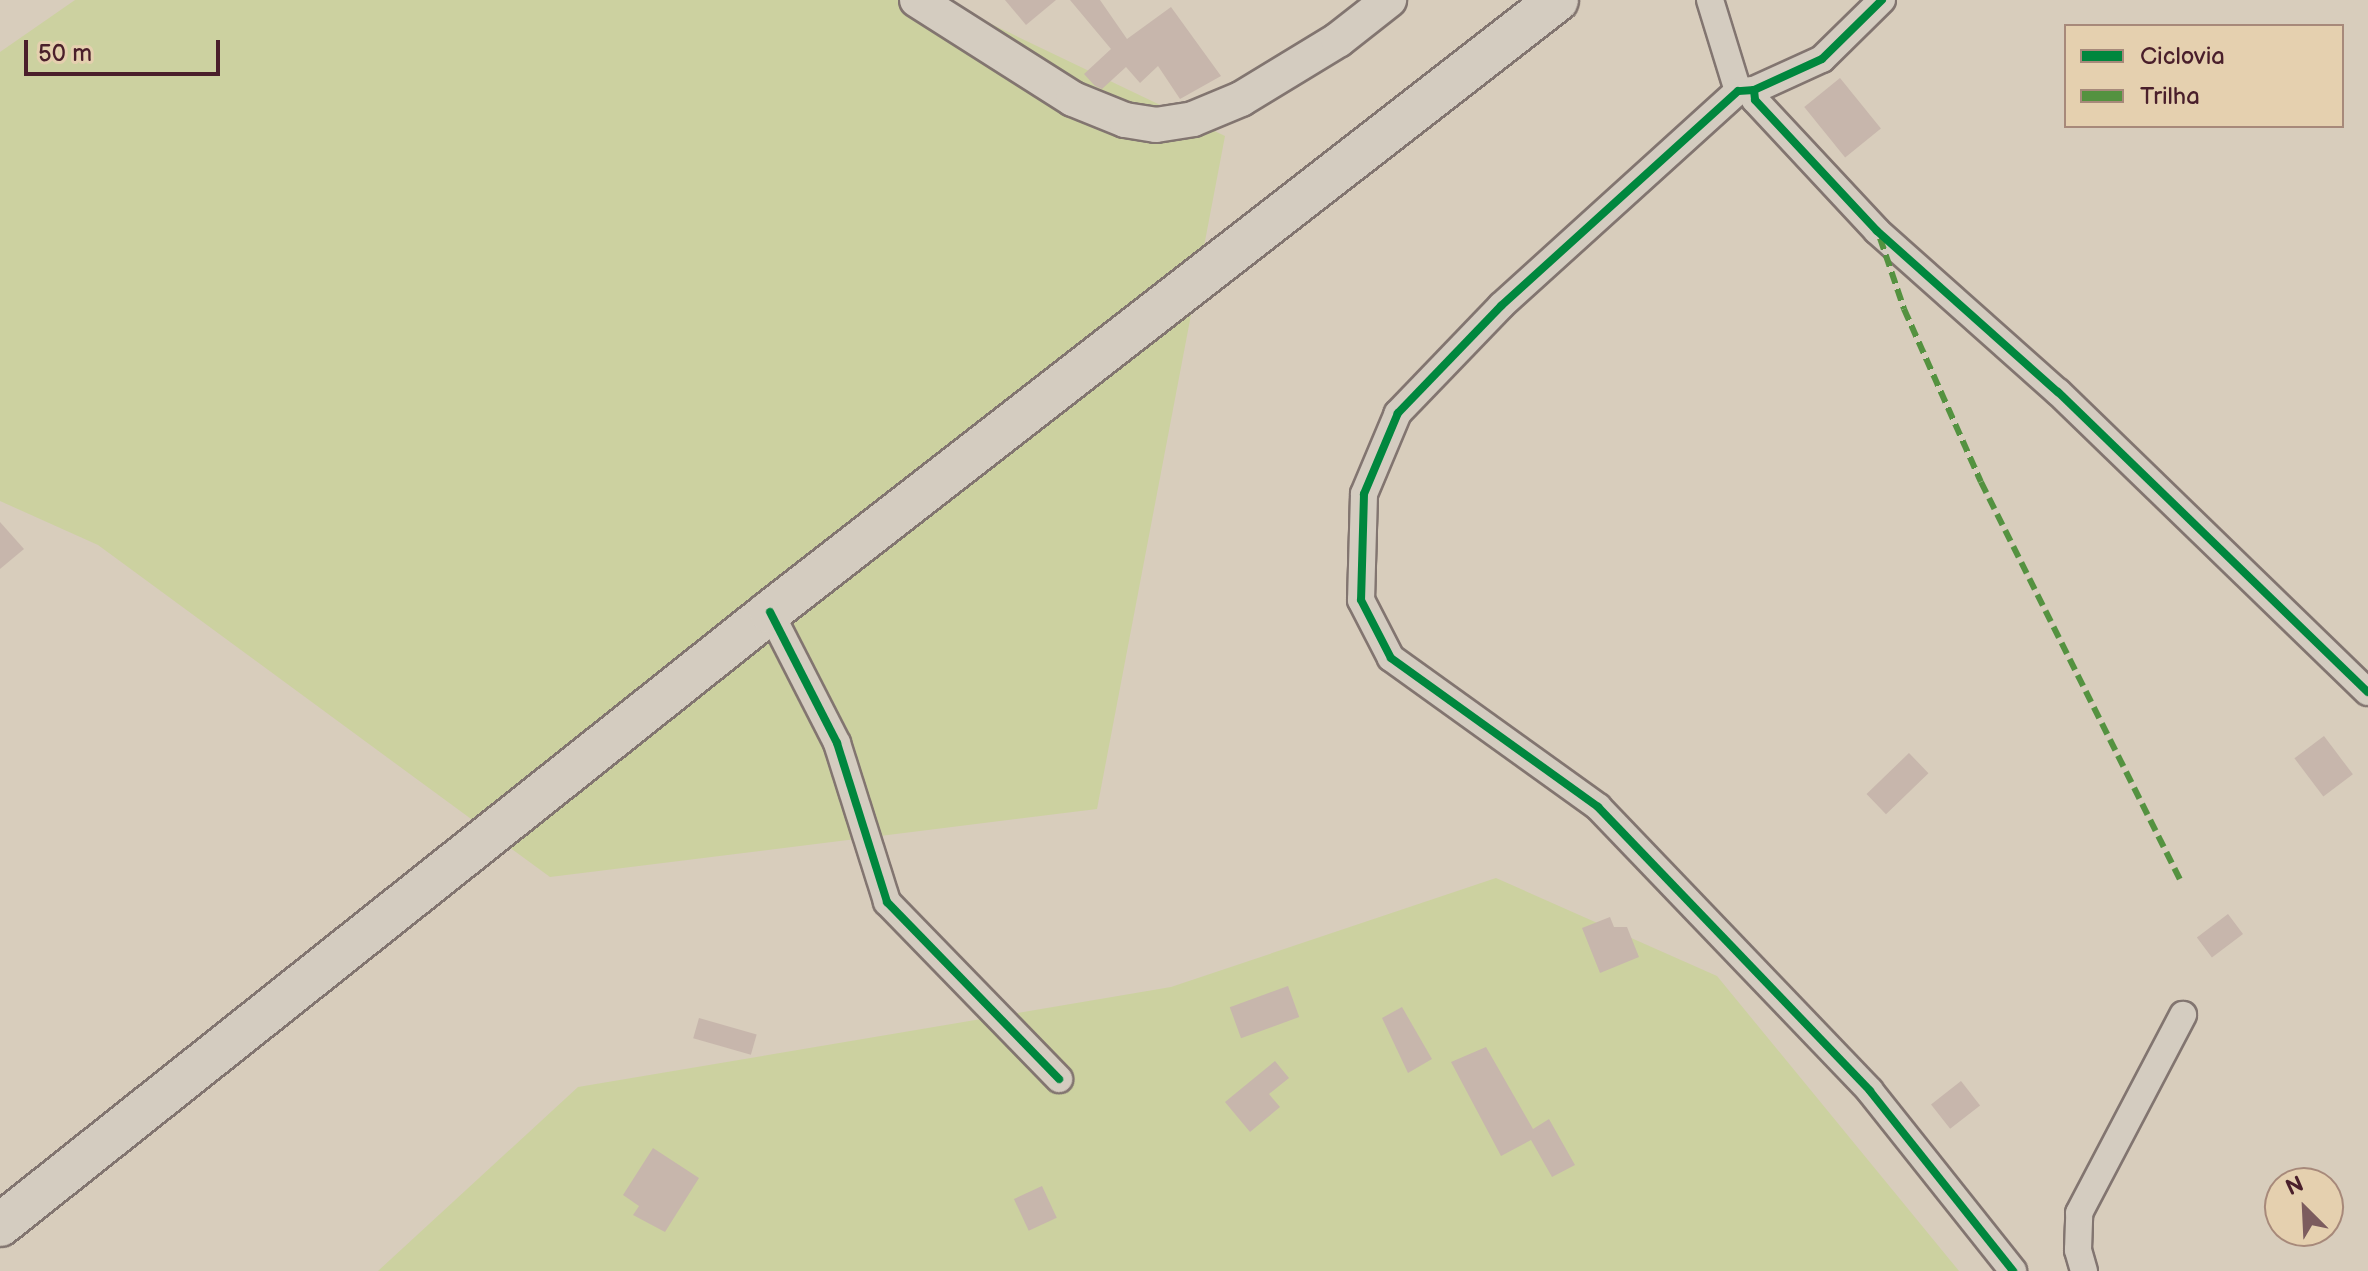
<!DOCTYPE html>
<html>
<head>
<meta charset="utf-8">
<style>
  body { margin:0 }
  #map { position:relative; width:2368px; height:1271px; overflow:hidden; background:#d8cdbc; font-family:"Balsamiq Sans",sans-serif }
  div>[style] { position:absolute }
  .green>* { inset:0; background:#ccd1a0 }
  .building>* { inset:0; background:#c7b6ac; transform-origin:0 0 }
  .roads { filter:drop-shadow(2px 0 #827570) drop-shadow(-2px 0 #827570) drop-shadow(0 2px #827570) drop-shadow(0 -2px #827570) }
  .minor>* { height:26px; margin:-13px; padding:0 13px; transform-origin:13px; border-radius:13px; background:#d4ccc0 }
  .tertiary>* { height:34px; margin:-17px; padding:0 17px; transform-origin:17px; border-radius:17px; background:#d4ccc0 }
  .primary>* { height:42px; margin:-21px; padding:0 21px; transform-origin:21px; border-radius:21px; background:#d4ccc0 }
  .quiet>* { height:6px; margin-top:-3px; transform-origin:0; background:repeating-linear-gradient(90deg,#549240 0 12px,transparent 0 18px) }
  .cycleway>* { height:8px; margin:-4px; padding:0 4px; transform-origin:4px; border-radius:4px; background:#00873e }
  span { translate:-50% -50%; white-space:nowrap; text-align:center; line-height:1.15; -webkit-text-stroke:8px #e5d0af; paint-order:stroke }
  .legend { position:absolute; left:2064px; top:24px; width:280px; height:104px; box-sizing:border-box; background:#e5d0af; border:2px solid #a7897a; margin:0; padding:10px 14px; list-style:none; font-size:24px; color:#4a1f2b }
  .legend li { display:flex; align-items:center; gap:16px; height:40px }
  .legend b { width:40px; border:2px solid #a7897a }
  .north { position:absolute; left:2264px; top:1167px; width:80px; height:80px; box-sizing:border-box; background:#e5d0af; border:2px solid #a7897a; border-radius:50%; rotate:336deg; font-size:22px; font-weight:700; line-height:32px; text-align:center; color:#4a1f2b }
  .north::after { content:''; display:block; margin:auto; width:28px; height:36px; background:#7c5c5e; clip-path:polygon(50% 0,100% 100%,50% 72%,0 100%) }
  .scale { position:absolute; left:24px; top:40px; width:196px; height:36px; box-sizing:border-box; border:4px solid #4a1f2b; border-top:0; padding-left:10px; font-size:24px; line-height:28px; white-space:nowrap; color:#4a1f2b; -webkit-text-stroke:6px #e5d0af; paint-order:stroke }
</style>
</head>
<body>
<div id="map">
  <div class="green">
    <i style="clip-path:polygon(75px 0,941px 0,1225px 136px,1097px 809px,550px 877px,98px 545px,0 501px,0 52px)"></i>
    <i style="clip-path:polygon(1496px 878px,1717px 976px,1959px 1271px,378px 1271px,578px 1087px,1171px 987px)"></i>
  </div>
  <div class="building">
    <i style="clip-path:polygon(1005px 0,1056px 0,1026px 25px)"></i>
    <i style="clip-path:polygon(1070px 0,1100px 0,1127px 39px,1171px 7px,1221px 76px,1180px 99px,1158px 66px,1140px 83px,1126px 67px,1102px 89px,1095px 86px,1084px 74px,1111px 49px)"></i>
    <i style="left:1840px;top:78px;width:65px;height:46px;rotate:51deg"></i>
    <i style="clip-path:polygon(0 522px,24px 549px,0 569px)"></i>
    <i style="left:2324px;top:736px;width:48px;height:37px;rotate:53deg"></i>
    <i style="left:1909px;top:753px;width:28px;height:59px;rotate:46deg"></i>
    <i style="left:2228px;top:914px;width:25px;height:39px;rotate:53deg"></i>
    <i style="clip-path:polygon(1610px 917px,1614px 927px,1627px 927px,1639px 957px,1600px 973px,1582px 928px)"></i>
    <i style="left:1288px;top:986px;width:33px;height:62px;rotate:70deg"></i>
    <i style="clip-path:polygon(1402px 1007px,1432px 1059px,1408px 1073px,1382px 1018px)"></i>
    <i style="left:699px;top:1018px;width:60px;height:21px;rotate:16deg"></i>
    <i style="clip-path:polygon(1486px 1047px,1533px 1129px,1549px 1119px,1575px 1165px,1552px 1177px,1531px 1140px,1501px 1156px,1451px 1062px)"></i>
    <i style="clip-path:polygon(1275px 1061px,1289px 1078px,1269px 1094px,1280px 1107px,1250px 1132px,1225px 1102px)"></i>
    <i style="left:1961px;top:1081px;width:31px;height:38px;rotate:52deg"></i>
    <i style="clip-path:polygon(653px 1148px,699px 1178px,665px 1232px,633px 1215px,639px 1206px,623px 1195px)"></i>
    <i style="left:1042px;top:1186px;width:35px;height:31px;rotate:65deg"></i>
  </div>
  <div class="roads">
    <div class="minor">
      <i style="left:1710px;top:0;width:95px;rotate:72.9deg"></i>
      <i style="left:1882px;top:0;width:84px;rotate:135.5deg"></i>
      <i style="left:1822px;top:59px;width:75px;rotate:155.5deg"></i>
      <i style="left:1754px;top:90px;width:16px;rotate:176deg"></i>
      <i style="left:1738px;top:91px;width:320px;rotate:137.8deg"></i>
      <i style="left:1501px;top:306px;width:149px;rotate:133.9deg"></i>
      <i style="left:1398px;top:413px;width:88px;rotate:112.8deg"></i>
      <i style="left:1364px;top:494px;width:106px;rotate:91.6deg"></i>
      <i style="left:1361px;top:600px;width:65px;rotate:62.7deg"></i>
      <i style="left:1391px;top:658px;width:255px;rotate:35.7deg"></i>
      <i style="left:1598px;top:807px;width:393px;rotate:46.2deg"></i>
      <i style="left:1870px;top:1091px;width:230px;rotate:51.5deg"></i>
      <i style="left:1754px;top:90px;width:10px;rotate:84deg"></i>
      <i style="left:1755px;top:100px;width:179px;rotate:47deg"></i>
      <i style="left:1877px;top:231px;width:242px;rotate:41.7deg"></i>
      <i style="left:2058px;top:392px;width:431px;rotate:44.1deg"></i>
      <i style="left:770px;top:612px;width:147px;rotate:62.9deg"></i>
      <i style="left:837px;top:743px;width:167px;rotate:72.5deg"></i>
      <i style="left:887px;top:902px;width:247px;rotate:45.8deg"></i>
      <i style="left:2084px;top:1271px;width:22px;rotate:-106deg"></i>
      <i style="left:2078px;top:1250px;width:37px;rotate:-88deg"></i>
      <i style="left:2079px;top:1213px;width:224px;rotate:-62.3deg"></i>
    </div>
    <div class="tertiary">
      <i style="left:917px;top:0;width:185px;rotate:32.4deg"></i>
      <i style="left:1073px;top:99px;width:56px;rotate:22deg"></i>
      <i style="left:1125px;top:120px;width:31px;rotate:9deg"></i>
      <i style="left:1156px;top:125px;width:37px;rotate:-9deg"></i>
      <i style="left:1193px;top:119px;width:52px;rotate:-22.6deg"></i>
      <i style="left:1241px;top:99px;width:114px;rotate:-31.3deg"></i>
      <i style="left:1338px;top:40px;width:65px;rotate:-38.1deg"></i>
    </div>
    <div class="primary">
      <i style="left:0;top:1225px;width:984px;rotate:-38.52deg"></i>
      <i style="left:770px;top:612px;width:997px;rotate:-37.87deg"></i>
    </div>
  </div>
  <div class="quiet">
    <i style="left:1880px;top:238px;width:75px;rotate:71.3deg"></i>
    <i style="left:1904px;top:309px;width:189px;rotate:66deg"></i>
    <i style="left:1981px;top:482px;width:446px;rotate:63.4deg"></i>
  </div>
  <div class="cycleway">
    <i style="left:1882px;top:0;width:84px;rotate:135.5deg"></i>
    <i style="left:1822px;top:59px;width:75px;rotate:155.5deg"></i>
    <i style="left:1754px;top:90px;width:16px;rotate:176deg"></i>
    <i style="left:1738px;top:91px;width:320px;rotate:137.8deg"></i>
    <i style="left:1501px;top:306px;width:149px;rotate:133.9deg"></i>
    <i style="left:1398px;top:413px;width:88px;rotate:112.8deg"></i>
    <i style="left:1364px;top:494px;width:106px;rotate:91.6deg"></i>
    <i style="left:1361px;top:600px;width:65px;rotate:62.7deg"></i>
    <i style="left:1391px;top:658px;width:255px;rotate:35.7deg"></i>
    <i style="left:1598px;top:807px;width:393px;rotate:46.2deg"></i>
    <i style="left:1870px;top:1091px;width:230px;rotate:51.5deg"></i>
    <i style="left:1754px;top:90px;width:10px;rotate:84deg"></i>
    <i style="left:1755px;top:100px;width:179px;rotate:47deg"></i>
    <i style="left:1877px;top:231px;width:242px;rotate:41.7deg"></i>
    <i style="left:2058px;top:392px;width:431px;rotate:44.1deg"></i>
    <i style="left:770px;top:612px;width:147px;rotate:62.9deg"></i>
    <i style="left:837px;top:743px;width:167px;rotate:72.5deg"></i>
    <i style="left:887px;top:902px;width:247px;rotate:45.8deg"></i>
  </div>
  <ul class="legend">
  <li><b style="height:10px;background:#00873e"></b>Ciclovia</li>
  <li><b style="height:10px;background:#549240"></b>Trilha</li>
  </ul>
  <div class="north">N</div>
  <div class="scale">50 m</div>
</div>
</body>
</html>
